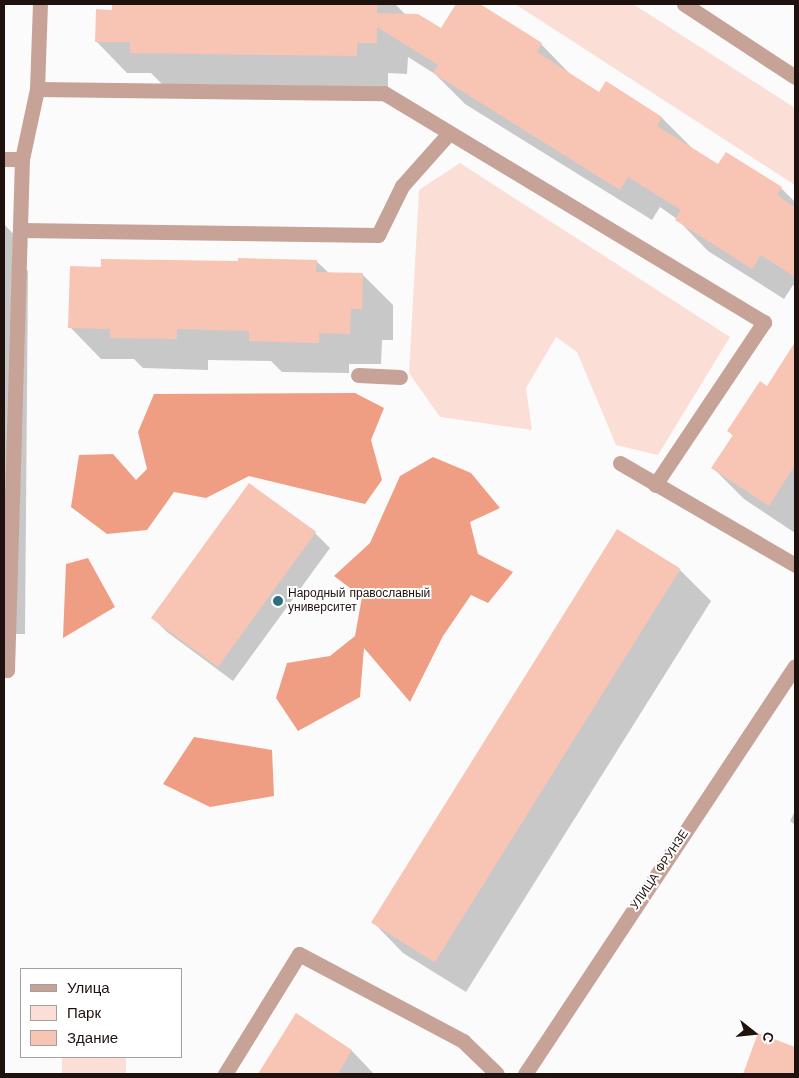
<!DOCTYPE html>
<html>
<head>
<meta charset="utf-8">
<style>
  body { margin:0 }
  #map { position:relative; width:799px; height:1078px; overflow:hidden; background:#fbfbfb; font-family:"Work Sans",sans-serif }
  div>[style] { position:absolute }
  .green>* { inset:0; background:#fbdfd6; transform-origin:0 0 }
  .forest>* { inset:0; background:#ef9e84 }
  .shadow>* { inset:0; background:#0003 }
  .building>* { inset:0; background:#f8c5b5; transform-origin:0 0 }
  .lane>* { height:15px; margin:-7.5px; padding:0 7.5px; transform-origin:7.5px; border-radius:7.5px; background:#c7a296 }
  .street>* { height:15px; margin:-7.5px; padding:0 7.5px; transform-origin:7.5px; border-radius:7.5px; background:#c7a296 }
  .dots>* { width:14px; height:14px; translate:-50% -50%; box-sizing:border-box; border:2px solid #fff; border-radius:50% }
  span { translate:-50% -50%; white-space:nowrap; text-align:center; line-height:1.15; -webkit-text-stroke:4px #fff; paint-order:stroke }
  .poi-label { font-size:12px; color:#1f110d }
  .left { translate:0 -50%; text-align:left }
  .street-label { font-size:12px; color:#1f110d }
  .frame { position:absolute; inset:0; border:5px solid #1f110d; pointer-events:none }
  .legend { position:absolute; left:20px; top:968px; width:162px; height:90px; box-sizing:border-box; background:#fff; border:1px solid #a5a09e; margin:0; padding:6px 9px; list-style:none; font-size:15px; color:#1f110d }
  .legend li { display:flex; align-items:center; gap:10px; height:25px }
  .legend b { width:25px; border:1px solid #a5a09e }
  .north { position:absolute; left:729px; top:1008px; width:50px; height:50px; -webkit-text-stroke:4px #fff; paint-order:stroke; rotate:106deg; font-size:14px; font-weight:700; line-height:20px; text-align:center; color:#1f110d }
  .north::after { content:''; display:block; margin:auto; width:18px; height:22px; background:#1f110d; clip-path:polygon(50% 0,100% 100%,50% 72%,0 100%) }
</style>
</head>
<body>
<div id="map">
  <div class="green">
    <i style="clip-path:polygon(515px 4px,633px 4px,795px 108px,795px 185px)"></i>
    <i style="clip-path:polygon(460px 163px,730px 337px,658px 455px,616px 445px,577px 352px,556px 337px,526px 388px,532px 430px,440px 417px,409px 373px,419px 190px)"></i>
    <i style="left:62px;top:1057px;width:64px;height:16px"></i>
  </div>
  <div class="forest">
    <i style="clip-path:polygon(355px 393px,384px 408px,371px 440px,382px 480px,365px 504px,249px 476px,206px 498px,174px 492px,147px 530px,107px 534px,71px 507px,79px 455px,113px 454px,136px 480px,147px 469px,138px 432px,154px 394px)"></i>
    <i style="clip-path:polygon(433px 457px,471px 473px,500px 508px,470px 522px,478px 554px,513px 572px,488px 603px,471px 595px,443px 636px,410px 702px,364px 648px,360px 697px,298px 731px,276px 698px,287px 663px,330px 656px,355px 636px,362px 597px,334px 576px,370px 543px,400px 476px)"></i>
    <i style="clip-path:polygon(88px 558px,115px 607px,63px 638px,66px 564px)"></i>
    <i style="clip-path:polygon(194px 737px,272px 750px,274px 796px,210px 807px,163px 784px)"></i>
  </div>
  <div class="shadow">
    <i style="clip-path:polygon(113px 4px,395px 4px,406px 15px,441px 30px,458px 4px,462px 4px,471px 9px,475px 4px,477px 4px,541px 44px,572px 76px,600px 93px,606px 83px,662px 118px,693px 149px,718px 166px,781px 188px,795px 202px,795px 287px,793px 285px,784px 299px,708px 251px,677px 219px,660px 207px,652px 220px,465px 104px,435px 74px,408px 57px,407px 74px,388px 73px,388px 87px,162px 84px,151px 73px,127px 73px,96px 41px,113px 11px)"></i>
    <i style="clip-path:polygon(4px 224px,16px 237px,16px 259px,28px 271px,25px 634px,14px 634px,14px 674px,4px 674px)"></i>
    <i style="clip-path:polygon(316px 261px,329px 273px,362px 274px,393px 305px,393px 340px,382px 340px,381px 364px,349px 364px,349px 373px,282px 372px,271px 361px,208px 360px,208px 370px,143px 368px,134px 359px,101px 359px,70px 327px,102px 268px)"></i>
    <i style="clip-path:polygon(790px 352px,795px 356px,795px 533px,744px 499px,713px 468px,733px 436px,729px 431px,767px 388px)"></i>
    <i style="clip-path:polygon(315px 533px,330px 548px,233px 681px,167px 632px,152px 617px)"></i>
    <i style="clip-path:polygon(680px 570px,711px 601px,466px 992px,403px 953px,372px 921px)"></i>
    <i style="clip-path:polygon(795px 811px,795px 825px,790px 821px)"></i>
    <i style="clip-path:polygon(296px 1015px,352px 1051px,374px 1074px,259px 1074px)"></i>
    <i style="clip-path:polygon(759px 1035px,795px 1048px,795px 1074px,745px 1074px)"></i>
  </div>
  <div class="building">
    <i style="clip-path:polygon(112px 4px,377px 4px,377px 13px,418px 14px,441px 28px,456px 4px,480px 4px,542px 43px,537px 52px,599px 92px,606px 81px,662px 117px,657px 126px,718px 164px,726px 152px,782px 187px,777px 195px,795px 207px,795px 277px,761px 255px,752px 269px,675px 220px,681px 210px,628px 177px,620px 190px,433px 73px,438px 65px,377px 27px,377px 43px,357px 43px,357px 56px,130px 53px,130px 42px,95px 42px,96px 9px,112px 10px)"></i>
    <i style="clip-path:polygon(238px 258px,317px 260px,316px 272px,363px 273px,362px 309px,351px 309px,350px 334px,319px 333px,319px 343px,249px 341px,249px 331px,177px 329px,177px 339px,110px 338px,110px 329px,68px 328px,70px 266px,101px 267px,101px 259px,238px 261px)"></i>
    <i style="clip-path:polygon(795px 342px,795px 465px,769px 506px,711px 468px,733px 435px,727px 431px,760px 381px,767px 386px)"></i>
    <i style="left:249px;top:483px;width:83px;height:167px;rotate:36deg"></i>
    <i style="left:617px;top:529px;width:75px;height:464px;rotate:32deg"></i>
    <i style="clip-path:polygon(296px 1013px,352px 1050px,338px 1074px,258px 1074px)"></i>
    <i style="clip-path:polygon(758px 1033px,795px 1047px,795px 1074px,743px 1074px)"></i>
  </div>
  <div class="lane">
    <i style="left:37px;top:89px;width:347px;rotate:0.7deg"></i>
    <i style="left:384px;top:93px;width:444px;rotate:31.1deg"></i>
    <i style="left:764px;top:322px;width:196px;rotate:123.8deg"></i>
    <i style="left:4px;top:159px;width:18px"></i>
    <i style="left:20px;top:230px;width:358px;rotate:0.8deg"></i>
    <i style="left:378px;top:235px;width:55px;rotate:-63.9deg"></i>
    <i style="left:402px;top:186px;width:71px;rotate:-48.4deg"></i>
    <i style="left:358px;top:375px;width:42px;rotate:2.7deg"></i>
    <i style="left:620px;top:463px;width:203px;rotate:30.2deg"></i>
    <i style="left:4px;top:670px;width:3px"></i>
    <i style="left:7px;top:670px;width:511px;rotate:-88.32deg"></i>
    <i style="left:22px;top:159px;width:72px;rotate:-77.9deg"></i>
    <i style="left:37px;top:89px;width:85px;rotate:-88deg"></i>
    <i style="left:225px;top:1074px;width:141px;rotate:-58.3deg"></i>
    <i style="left:299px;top:954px;width:186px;rotate:27.9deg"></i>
    <i style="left:463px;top:1041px;width:47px;rotate:44.1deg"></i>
  </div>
  <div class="street">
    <i style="left:684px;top:4px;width:133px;rotate:33.3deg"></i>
    <i style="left:525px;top:1074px;width:489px;rotate:-56.5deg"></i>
  </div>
  <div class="dots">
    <i style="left:278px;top:601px;background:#2c6f81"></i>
  </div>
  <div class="poi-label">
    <span class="left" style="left:288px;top:601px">Народный православный<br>университет</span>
  </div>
  <div class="street-label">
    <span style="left:660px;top:870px;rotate:-56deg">УЛИЦА ФРУНЗЕ</span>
  </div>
  <div class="frame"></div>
  <ul class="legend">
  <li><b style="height:6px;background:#c7a296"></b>Улица</li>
  <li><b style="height:14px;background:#fbdfd6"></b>Парк</li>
  <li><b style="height:14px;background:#f8c5b5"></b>Здание</li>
  </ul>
  <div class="north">С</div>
</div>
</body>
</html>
